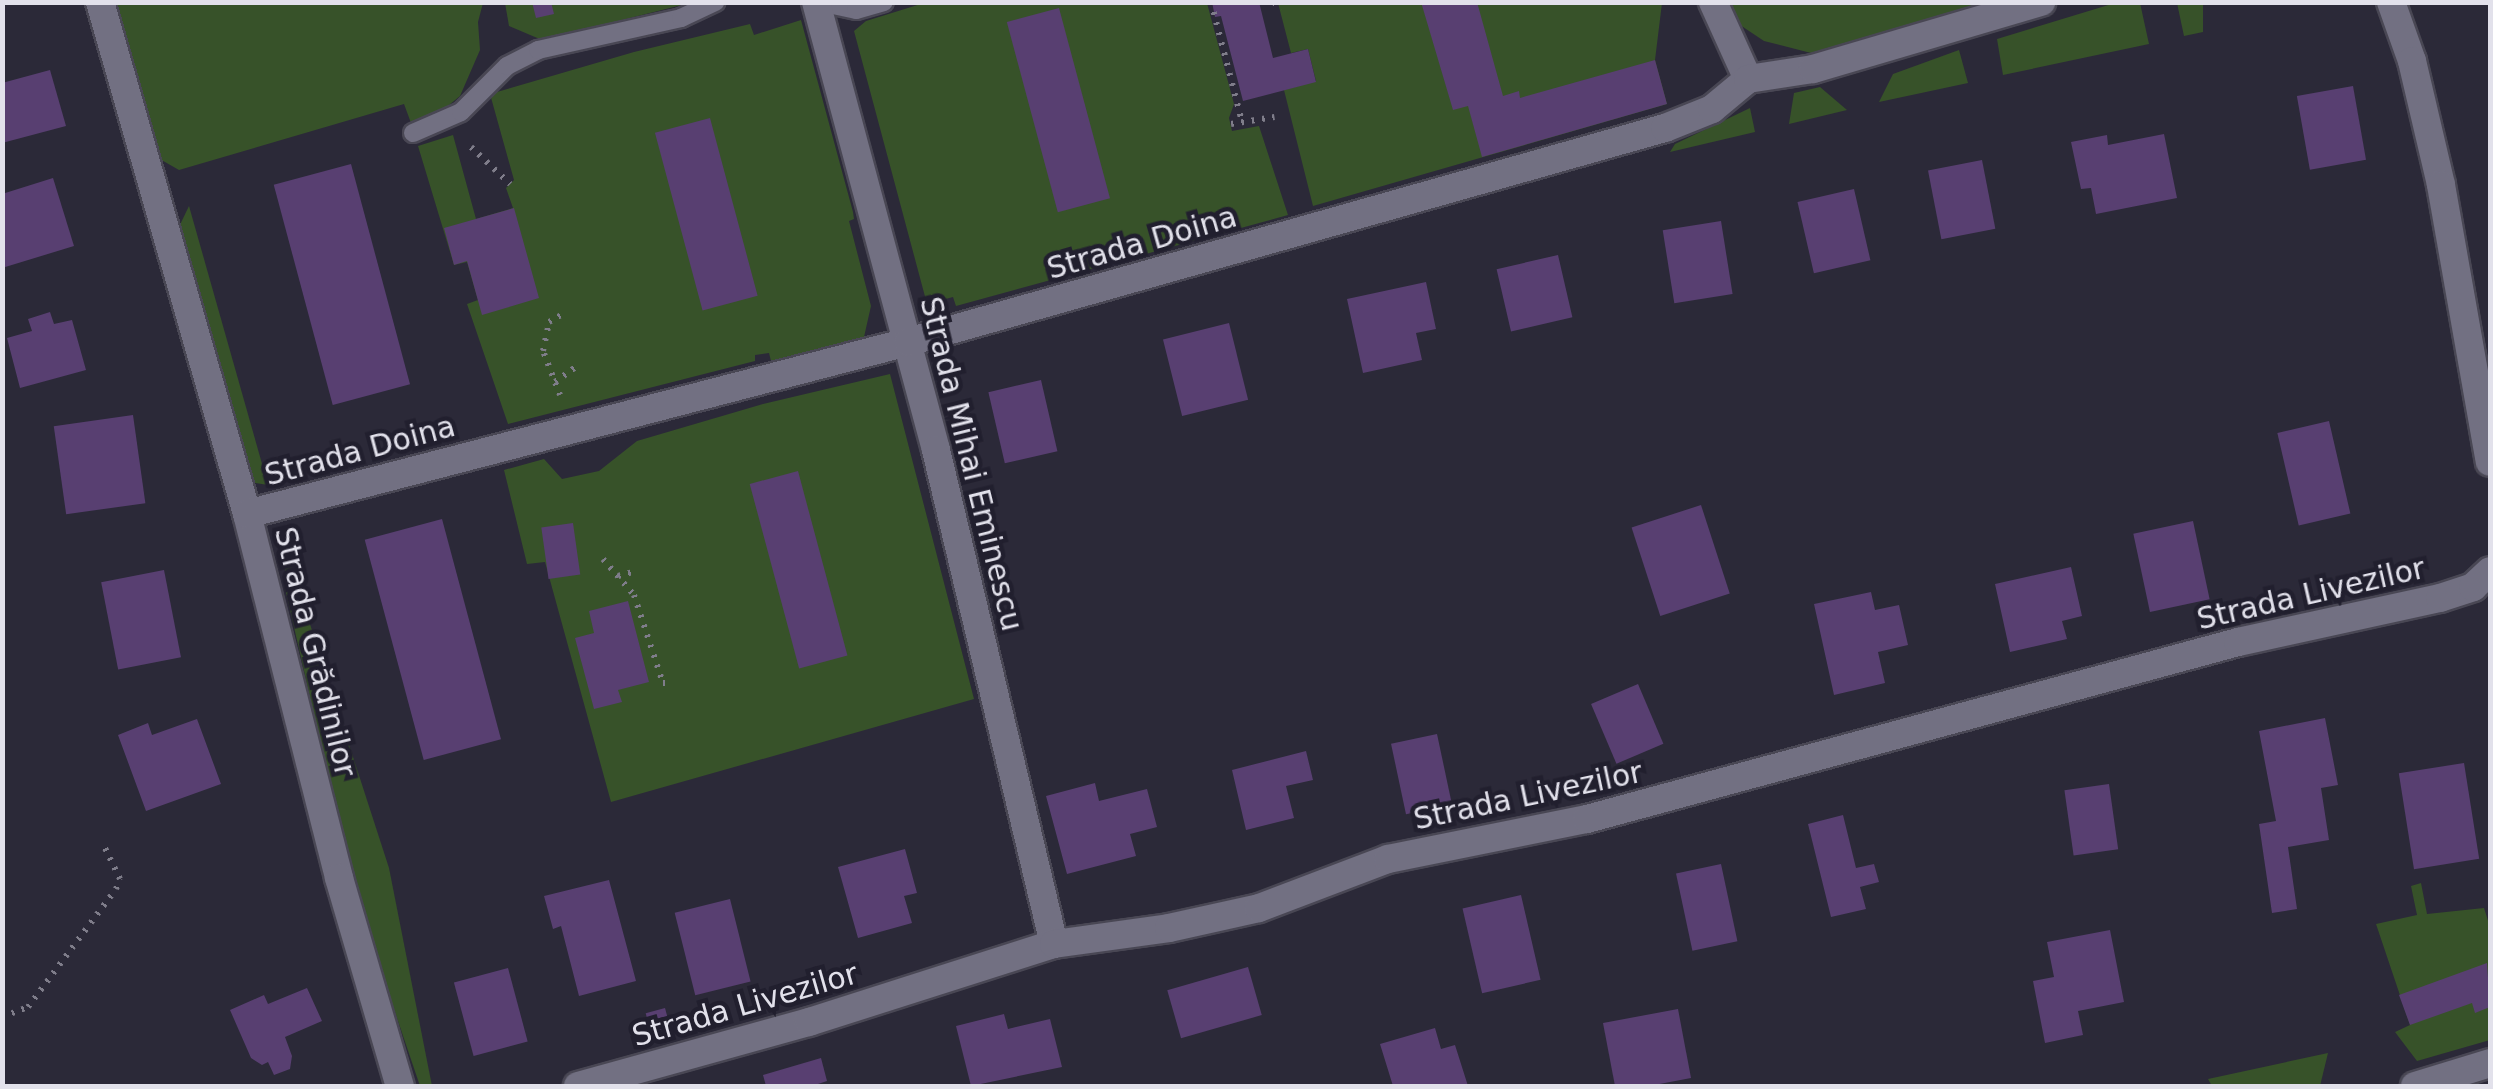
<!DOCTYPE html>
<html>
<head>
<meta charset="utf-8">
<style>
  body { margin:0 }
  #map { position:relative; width:2493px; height:1089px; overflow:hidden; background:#2b2938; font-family:"DejaVu Sans",sans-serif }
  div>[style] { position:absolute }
  .green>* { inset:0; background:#375229 }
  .building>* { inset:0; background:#583f71; transform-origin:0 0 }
  .path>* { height:6px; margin-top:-3px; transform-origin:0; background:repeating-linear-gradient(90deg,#7f7d8a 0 2.5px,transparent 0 10.5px) }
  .roads { filter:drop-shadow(2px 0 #494754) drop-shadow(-2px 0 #494754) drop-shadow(0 2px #494754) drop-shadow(0 -2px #494754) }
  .service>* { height:18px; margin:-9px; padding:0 9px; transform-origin:9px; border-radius:9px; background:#727082 }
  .minor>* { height:28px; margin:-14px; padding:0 14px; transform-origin:14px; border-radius:14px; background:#727082 }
  .tertiary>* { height:28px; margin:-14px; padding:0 14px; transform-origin:14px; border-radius:14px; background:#727082 }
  span { translate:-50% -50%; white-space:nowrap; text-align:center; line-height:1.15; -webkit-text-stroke:9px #211f2e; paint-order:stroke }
  .street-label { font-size:30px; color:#e2e1eb }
  .frame { position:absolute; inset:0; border:5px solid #e2e1eb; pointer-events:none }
</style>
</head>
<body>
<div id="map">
  <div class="green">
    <i style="clip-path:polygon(972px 2px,1207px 3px,1234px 104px,1229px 118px,1232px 131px,1259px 126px,1288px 215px,956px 306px,953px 297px,927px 304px,854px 31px,866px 21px,924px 3px)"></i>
    <i style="clip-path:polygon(116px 3px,483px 3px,478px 22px,480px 50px,460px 96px,432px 119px,411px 123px,404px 104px,179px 170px,158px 158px,147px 131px)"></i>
    <i style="clip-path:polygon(505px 3px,690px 3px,542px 40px,509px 26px)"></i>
    <i style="clip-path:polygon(1278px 3px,1662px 3px,1655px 60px,1667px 104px,1313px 206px,1284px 90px,1316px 81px,1308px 49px,1291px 53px)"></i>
    <i style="clip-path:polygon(1732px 3px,2003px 3px,1811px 53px,1764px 41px,1737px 23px)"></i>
    <i style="clip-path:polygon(2140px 3px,2149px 44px,2003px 75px,1997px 39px,2115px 3px)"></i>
    <i style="clip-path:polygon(2177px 3px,2203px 3px,2203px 32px,2184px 36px)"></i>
    <i style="clip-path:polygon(801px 20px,853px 212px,854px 219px,849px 221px,871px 306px,864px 337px,771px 361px,769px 353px,755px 355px,755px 361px,508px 424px,467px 304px,478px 300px,467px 262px,454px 265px,418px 146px,453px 135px,476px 219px,513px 208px,506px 188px,514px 180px,490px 94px,634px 52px,750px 24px,754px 35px)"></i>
    <i style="clip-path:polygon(1959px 50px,1968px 83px,1879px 102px,1893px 74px)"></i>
    <i style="clip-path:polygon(1820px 87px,1847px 110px,1789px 124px,1794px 93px)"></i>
    <i style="clip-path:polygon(1750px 108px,1755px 132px,1670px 152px,1675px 144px)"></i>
    <i style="clip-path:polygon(189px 206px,268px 485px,249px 482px,176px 233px)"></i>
    <i style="clip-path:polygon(890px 374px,974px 699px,611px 802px,545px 562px,527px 564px,504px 470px,544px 459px,562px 479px,599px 471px,637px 441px,763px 404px)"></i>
    <i style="clip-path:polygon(285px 547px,389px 868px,432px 1086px,420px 1086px,356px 897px,285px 588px)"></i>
    <i style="clip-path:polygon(2421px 883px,2427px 914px,2484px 908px,2490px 927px,2490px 1040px,2417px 1061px,2395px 1032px,2410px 1025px,2376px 924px,2417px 915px,2411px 886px)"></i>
    <i style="clip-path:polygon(2328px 1053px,2320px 1086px,2212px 1086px,2208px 1079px)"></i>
  </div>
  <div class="building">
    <i style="clip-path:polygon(532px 2px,551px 2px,554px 14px,536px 18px)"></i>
    <i style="clip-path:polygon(1212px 2px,1259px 2px,1273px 58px,1308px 49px,1316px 82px,1243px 101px,1221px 16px,1215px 17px)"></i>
    <i style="clip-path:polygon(1421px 2px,1477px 2px,1503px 96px,1519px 91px,1520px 98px,1655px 60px,1667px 104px,1482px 157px,1468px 106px,1453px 110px)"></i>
    <i style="left:1059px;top:8px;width:197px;height:54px;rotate:75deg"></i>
    <i style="clip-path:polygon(50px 70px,66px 126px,2px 143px,2px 83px)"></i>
    <i style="left:2353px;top:86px;width:75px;height:57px;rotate:80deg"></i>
    <i style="left:710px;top:118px;width:184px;height:57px;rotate:75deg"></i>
    <i style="clip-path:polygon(2164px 134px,2177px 198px,2096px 214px,2091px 188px,2081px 189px,2071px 142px,2107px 135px,2108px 145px)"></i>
    <i style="left:1982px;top:160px;width:70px;height:55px;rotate:79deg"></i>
    <i style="left:351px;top:164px;width:228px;height:80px;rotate:75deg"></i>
    <i style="clip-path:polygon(53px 178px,74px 246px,2px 268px,2px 194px)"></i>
    <i style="left:1854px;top:189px;width:73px;height:58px;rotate:77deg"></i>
    <i style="clip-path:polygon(514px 208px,539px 298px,482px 315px,467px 261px,454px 265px,444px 228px)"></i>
    <i style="left:1721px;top:221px;width:74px;height:59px;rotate:81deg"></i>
    <i style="left:1558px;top:255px;width:64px;height:63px;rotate:77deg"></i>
    <i style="clip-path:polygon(1426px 282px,1436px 329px,1416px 333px,1422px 360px,1363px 373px,1347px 299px)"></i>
    <i style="clip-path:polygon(50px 312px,54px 324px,72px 320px,86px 370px,20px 388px,7px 338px,32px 331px,28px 319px)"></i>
    <i style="left:1229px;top:323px;width:79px;height:68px;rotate:76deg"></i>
    <i style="left:1041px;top:380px;width:73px;height:54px;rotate:77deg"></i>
    <i style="left:133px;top:415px;width:89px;height:80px;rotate:82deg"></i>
    <i style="left:2329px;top:421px;width:95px;height:53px;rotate:77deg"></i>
    <i style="left:798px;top:471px;width:191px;height:50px;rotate:75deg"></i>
    <i style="left:1701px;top:505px;width:93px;height:73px;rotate:72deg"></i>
    <i style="left:442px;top:519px;width:228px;height:80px;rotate:75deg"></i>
    <i style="left:2193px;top:521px;width:80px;height:61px;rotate:78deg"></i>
    <i style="left:573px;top:523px;width:52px;height:32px;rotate:82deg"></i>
    <i style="clip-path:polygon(2071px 567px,2082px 616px,2062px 621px,2067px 639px,2010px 652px,1995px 584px)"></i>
    <i style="left:164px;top:570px;width:89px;height:64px;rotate:79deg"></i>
    <i style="clip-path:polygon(1871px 592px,1875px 610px,1899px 605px,1908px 645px,1878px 652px,1885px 683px,1834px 695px,1814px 604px)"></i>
    <i style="clip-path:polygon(628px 601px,649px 682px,618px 690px,622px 702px,594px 709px,575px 638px,594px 633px,589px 611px)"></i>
    <i style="left:1638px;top:684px;width:65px;height:51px;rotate:67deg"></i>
    <i style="clip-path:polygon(2325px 718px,2338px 785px,2321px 788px,2329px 840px,2288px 847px,2297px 909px,2272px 913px,2259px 824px,2276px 821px,2259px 731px)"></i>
    <i style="clip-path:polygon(197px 719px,221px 784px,146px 811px,118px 735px,148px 723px,152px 735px)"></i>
    <i style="left:1437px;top:734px;width:72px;height:47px;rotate:78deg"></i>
    <i style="clip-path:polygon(1306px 751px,1313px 780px,1286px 786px,1294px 818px,1246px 830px,1232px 770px)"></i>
    <i style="left:2464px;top:763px;width:97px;height:66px;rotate:81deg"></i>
    <i style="clip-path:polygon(1095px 783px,1099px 801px,1147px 789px,1157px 827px,1130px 834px,1136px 856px,1067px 874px,1046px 796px)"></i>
    <i style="left:2109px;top:784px;width:66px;height:45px;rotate:82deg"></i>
    <i style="clip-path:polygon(1843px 815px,1856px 868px,1874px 864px,1879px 882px,1860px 887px,1866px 909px,1831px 917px,1808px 824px)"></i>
    <i style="clip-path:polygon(905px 849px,917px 893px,904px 896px,912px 923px,858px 938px,838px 867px)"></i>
    <i style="left:1721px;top:864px;width:79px;height:46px;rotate:78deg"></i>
    <i style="clip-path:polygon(609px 880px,636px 981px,579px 996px,561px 926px,553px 929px,544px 896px)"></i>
    <i style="left:1521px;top:895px;width:87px;height:60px;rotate:77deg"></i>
    <i style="left:730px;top:899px;width:85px;height:57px;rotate:76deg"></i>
    <i style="clip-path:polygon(2110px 930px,2124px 1002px,2078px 1011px,2083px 1035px,2045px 1043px,2033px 981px,2054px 977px,2047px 942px)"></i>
    <i style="clip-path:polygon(2487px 963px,2490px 1007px,2475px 1013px,2472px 1003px,2410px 1025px,2399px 995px)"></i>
    <i style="left:1248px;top:967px;width:50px;height:84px;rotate:74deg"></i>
    <i style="left:508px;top:968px;width:76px;height:56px;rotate:75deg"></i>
    <i style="clip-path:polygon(307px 988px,322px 1021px,285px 1037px,292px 1056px,290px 1069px,274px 1075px,268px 1062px,262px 1065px,251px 1058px,230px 1010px,264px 995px,268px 1004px)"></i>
    <i style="left:665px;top:1008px;width:20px;height:20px;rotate:75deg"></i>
    <i style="clip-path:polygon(1678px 1009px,1691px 1078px,1649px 1086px,1615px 1086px,1603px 1023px)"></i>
    <i style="clip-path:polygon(1004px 1014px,1008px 1029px,1050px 1019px,1062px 1067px,971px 1086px,956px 1026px)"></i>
    <i style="clip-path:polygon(1435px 1028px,1441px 1049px,1455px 1045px,1468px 1086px,1393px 1086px,1380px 1044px)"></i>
    <i style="clip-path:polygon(821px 1058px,827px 1081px,812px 1086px,766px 1086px,763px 1075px)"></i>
  </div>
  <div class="path">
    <i style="left:1211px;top:2px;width:124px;rotate:75.5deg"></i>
    <i style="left:1274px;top:2px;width:10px;rotate:53deg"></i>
    <i style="left:1231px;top:124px;width:44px;rotate:-9.2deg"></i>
    <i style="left:471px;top:147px;width:54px;rotate:43.5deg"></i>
    <i style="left:555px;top:382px;width:26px;rotate:-36deg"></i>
    <i style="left:560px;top:395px;width:47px;rotate:-111.1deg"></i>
    <i style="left:543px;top:351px;width:30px;rotate:-78deg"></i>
    <i style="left:549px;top:322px;width:14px;rotate:-30deg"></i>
    <i style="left:603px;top:559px;width:48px;rotate:49.3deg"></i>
    <i style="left:634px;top:595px;width:93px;rotate:71.8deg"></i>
    <i style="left:663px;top:683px;width:7px"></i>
    <i style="left:618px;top:576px;width:16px;rotate:-15deg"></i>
    <i style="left:2px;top:1017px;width:28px;rotate:-21deg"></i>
    <i style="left:28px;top:1007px;width:147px;rotate:-53.3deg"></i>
    <i style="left:116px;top:889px;width:11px;rotate:-68deg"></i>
    <i style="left:120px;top:879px;width:41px;rotate:-115.9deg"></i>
  </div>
  <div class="roads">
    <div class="service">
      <i style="left:819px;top:2px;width:38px;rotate:12deg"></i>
      <i style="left:856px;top:10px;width:29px;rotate:-16deg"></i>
      <i style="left:413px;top:133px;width:52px;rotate:-23.6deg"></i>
      <i style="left:461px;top:112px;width:65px;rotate:-45deg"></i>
      <i style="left:507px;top:66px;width:35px;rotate:-27deg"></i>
      <i style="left:538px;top:50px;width:147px;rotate:-12.6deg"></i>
      <i style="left:681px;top:18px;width:38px;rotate:-25deg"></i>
    </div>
    <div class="minor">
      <i style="left:100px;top:2px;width:533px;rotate:73.98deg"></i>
      <i style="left:247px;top:514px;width:375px;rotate:75.8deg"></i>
      <i style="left:339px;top:878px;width:217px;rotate:73.7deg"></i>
      <i style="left:816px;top:2px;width:464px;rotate:75deg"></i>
      <i style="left:936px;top:450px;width:508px;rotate:76.57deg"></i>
      <i style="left:1713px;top:2px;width:85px;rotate:65.6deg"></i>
      <i style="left:2391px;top:2px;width:63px;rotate:70.4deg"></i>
      <i style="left:2412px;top:61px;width:127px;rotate:76.8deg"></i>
      <i style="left:2441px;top:185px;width:281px;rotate:80deg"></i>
      <i style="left:247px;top:514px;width:683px;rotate:-14.59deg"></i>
      <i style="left:908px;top:342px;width:787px;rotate:-15.79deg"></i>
      <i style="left:1665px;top:128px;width:51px;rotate:-22deg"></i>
      <i style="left:1712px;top:109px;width:47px;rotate:-39.8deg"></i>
      <i style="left:1748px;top:79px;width:66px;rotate:-8.7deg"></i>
      <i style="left:1813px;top:69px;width:238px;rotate:-16.4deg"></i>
      <i style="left:578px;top:1086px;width:240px;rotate:-15.5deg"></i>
      <i style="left:809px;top:1022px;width:257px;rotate:-17.7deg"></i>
      <i style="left:1054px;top:944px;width:116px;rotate:-7.9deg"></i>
      <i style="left:1169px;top:928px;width:92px;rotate:-12.5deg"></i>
      <i style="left:1259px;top:908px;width:138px;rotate:-20.8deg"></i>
      <i style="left:1388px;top:859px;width:203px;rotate:-11.4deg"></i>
      <i style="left:1587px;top:819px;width:675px;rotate:-15.21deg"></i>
      <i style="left:2238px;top:642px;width:207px;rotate:-12.3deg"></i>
      <i style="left:2440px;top:598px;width:35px;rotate:-18deg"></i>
      <i style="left:2473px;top:587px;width:23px;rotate:-43deg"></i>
    </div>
    <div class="tertiary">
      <i style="left:2415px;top:1086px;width:78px;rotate:-17deg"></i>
    </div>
  </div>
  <div class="street-label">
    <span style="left:1142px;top:243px;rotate:-16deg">Strada Doina</span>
    <span style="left:360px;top:451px;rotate:-15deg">Strada Doina</span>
    <span style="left:971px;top:464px;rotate:76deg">Strada Mihai Eminescu</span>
    <span style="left:2311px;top:594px;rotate:-13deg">Strada Livezilor</span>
    <span style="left:315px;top:652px;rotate:76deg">Strada Grădinilor</span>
    <span style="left:1528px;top:796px;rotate:-12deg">Strada Livezilor</span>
    <span style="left:745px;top:1005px;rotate:-16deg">Strada Livezilor</span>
  </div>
  <div class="frame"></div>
</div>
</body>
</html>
